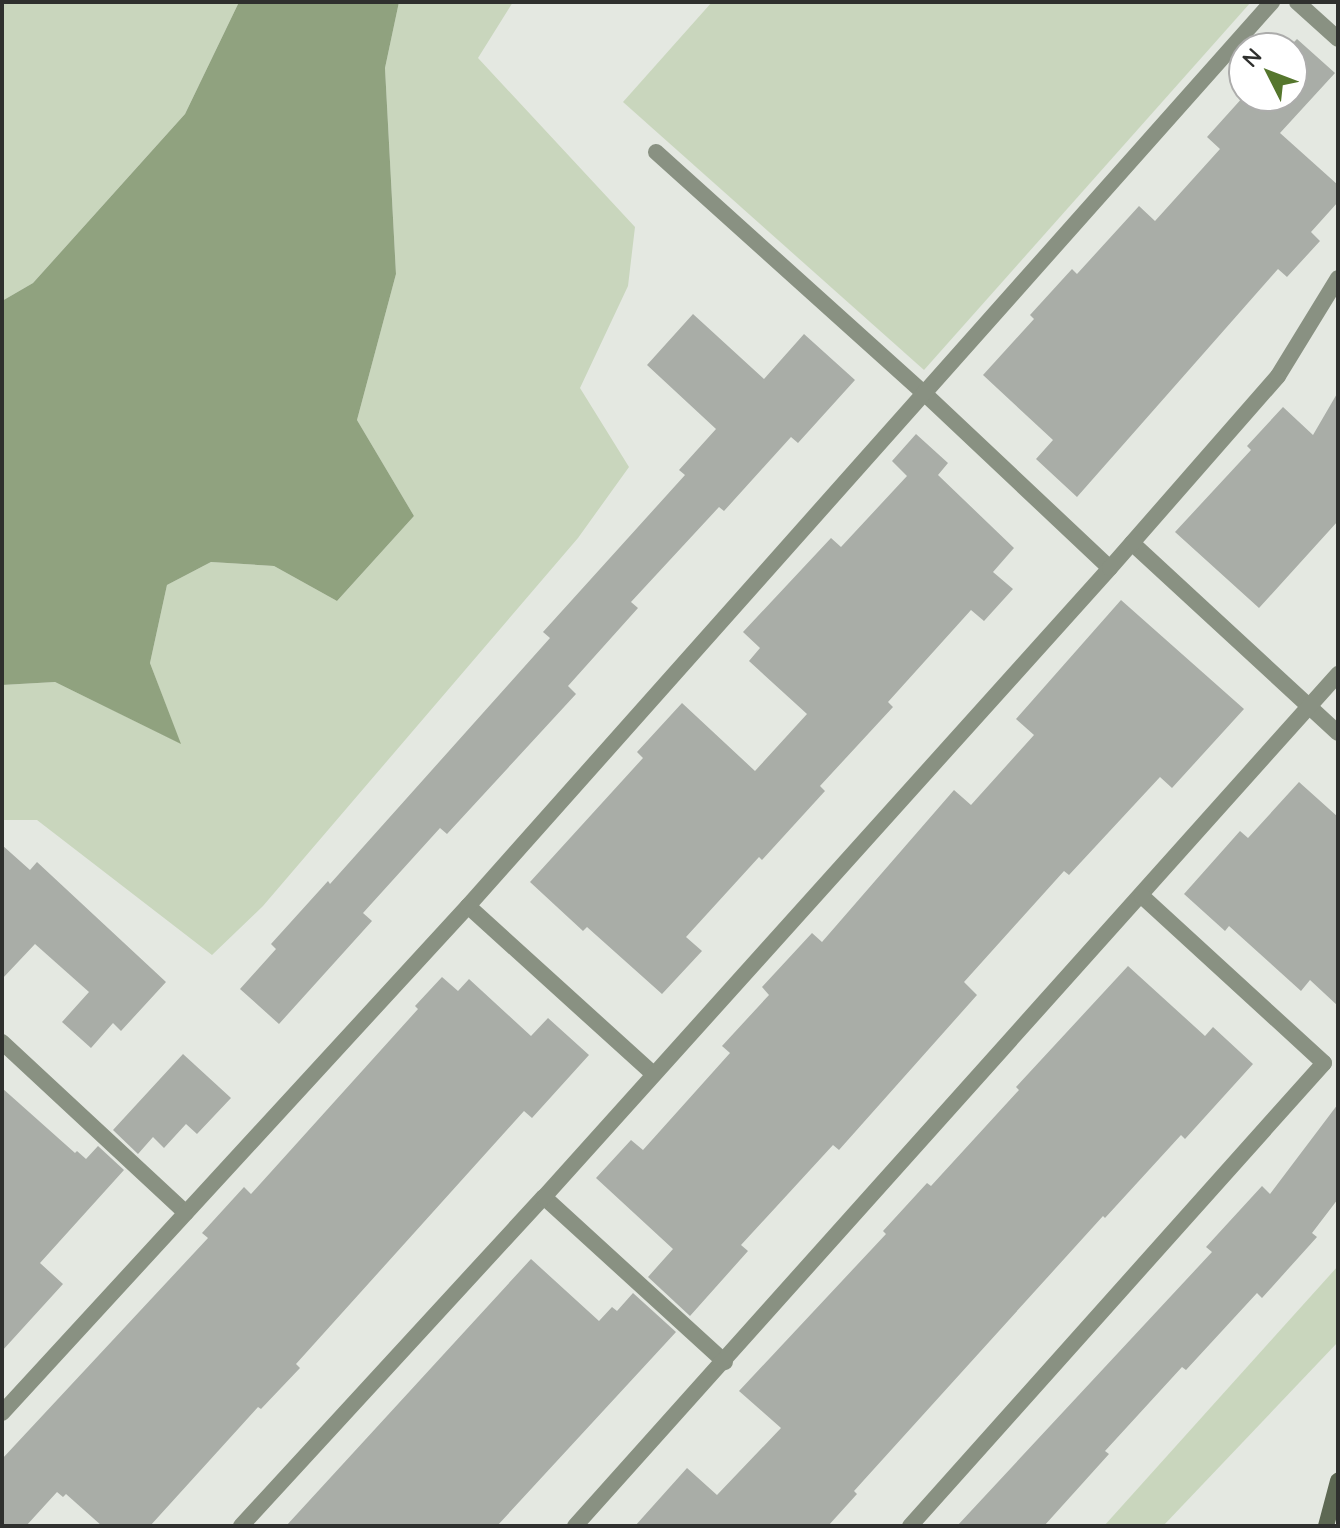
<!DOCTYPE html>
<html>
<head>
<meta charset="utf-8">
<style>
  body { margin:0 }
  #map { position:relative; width:1340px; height:1528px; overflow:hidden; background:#e4e8e1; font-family:Quicksand,sans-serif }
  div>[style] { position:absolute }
  .green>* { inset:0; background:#c9d6bd }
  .water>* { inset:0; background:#90a27f }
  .building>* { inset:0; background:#a9ada7 }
  .street>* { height:16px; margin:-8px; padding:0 8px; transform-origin:8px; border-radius:8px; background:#899182 }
  .secondary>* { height:16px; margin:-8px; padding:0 8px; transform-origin:8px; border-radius:8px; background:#5d6853 }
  span { translate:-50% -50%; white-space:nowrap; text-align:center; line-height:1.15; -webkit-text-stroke:8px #fff; paint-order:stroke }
  .frame { position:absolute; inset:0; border:4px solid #2f302e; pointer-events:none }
  .north { position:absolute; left:1228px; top:32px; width:80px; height:80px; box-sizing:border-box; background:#fff; border:2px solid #acacab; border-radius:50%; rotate:312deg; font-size:22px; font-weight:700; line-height:32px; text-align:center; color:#2f302e }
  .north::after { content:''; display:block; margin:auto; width:28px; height:36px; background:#55762d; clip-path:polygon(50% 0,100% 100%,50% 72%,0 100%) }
</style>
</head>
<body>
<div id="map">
  <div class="green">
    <i style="clip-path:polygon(2px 2px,239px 2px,185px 114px,33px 283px,2px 301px)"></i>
    <i style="clip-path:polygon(399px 2px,513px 2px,478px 58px,635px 227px,628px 286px,580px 388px,629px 467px,578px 538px,263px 906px,212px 955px,37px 820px,2px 820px,2px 685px,55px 682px,180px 743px,150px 663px,167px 585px,211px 562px,274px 566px,337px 601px,414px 516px,357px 420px,396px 274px,385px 68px)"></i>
    <i style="clip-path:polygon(712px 2px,1251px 2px,924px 370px,623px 102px)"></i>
    <i style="clip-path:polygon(1338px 1266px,1338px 1342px,1163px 1526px,1104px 1526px)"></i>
  </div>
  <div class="water">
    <i style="clip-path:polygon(239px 2px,399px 2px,385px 68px,396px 274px,357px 420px,414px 516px,337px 601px,274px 566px,211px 562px,167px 585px,150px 663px,181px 744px,55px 682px,2px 685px,2px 301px,33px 283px,185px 114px)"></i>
  </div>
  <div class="building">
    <i style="clip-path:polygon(1297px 39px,1335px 73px,1280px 133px,1338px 185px,1338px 202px,1311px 232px,1320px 241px,1287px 277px,1278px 269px,1077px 497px,1036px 459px,1053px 440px,983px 375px,1034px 319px,1030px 315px,1072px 269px,1077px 274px,1139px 206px,1155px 221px,1220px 149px,1207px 137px,1244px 96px,1292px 96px,1292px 48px,1288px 48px)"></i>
    <i style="clip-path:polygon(693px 314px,764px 379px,804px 334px,855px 380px,798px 443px,791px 437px,724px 511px,719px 507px,631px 602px,638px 608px,568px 686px,576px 694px,447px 834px,440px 828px,363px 913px,372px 921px,279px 1024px,240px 989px,276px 949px,271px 944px,328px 881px,330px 884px,550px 638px,543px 632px,685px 475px,679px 470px,716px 429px,647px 365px)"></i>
    <i style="clip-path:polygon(1338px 392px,1338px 521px,1259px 608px,1175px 532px,1251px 450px,1247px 446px,1283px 407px,1313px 435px)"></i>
    <i style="clip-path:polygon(916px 434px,948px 463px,938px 475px,1014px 548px,993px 572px,1013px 589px,984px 621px,971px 610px,888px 702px,893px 707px,820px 786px,825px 791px,762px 860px,759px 857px,686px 937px,702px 951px,662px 994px,587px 927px,583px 931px,530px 882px,643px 758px,637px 752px,682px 703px,755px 771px,807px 714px,749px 661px,760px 648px,743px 632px,831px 538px,841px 547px,907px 476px,892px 461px)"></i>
    <i style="clip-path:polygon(1121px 600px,1244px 709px,1172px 788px,1160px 777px,1069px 875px,1064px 871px,964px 982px,977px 995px,839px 1150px,833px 1145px,741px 1245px,748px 1251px,690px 1316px,648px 1277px,673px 1249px,596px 1178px,631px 1140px,643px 1150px,730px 1053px,722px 1046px,769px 995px,762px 987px,812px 933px,822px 942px,954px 790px,971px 805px,1034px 735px,1016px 719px)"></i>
    <i style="clip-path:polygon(1299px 782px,1338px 817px,1338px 1006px,1310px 980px,1301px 991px,1229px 926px,1225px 931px,1184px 894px,1240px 831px,1248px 838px)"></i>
    <i style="clip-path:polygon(2px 845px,30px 870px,37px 862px,166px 982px,121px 1031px,113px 1023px,91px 1048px,62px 1022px,89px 992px,35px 944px,2px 979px)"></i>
    <i style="clip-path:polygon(1128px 966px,1205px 1036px,1213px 1027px,1253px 1064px,1185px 1139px,1181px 1135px,1105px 1218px,1103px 1216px,854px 1491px,857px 1494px,828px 1526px,635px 1526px,687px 1468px,717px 1495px,781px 1428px,739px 1391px,886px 1234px,883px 1231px,927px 1183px,931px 1186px,1019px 1090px,1016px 1087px)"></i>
    <i style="clip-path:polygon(442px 977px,458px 991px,469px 979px,531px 1036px,548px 1018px,589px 1055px,532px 1118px,524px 1111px,296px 1364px,300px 1368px,261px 1409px,258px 1407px,150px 1526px,102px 1526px,66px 1494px,63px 1497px,57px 1492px,26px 1526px,2px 1526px,2px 1459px,208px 1238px,202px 1233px,244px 1187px,251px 1194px,418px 1009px,415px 1006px)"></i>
    <i style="clip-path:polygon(183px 1054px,231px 1098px,197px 1134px,186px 1124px,164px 1148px,153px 1137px,138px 1154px,113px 1130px)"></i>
    <i style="clip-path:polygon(2px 1088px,75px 1153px,77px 1151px,86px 1159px,98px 1146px,124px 1170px,40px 1263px,63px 1284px,2px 1351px)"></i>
    <i style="clip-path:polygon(1338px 1104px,1338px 1199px,1312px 1233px,1317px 1237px,1262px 1298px,1257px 1293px,1186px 1370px,1182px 1367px,1105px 1451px,1109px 1454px,1044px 1526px,957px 1526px,1212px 1252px,1206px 1247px,1262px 1186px,1270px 1194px)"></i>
    <i style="clip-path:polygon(531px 1259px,599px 1321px,612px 1307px,617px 1311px,633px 1293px,676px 1332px,497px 1526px,286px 1526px)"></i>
  </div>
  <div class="street">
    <i style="left:1297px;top:2px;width:55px;rotate:42.1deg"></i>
    <i style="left:656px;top:152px;width:360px;rotate:42deg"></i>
    <i style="left:924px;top:393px;width:255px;rotate:43.3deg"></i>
    <i style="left:1132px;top:543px;width:280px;rotate:42.7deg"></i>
    <i style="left:468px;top:906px;width:250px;rotate:42.2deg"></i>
    <i style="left:2px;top:1042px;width:251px;rotate:42.9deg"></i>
    <i style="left:544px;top:1197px;width:245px;rotate:42.4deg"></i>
    <i style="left:2px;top:1413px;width:689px;rotate:-47.41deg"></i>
    <i style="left:468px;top:906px;width:1210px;rotate:-48.35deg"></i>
    <i style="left:241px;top:1526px;width:447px;rotate:-47.4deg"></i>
    <i style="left:544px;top:1197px;width:846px;rotate:-48.02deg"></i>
    <i style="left:1110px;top:568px;width:255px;rotate:-48.8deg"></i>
    <i style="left:1278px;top:376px;width:115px;rotate:-58.5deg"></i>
    <i style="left:575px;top:1526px;width:1144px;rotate:-48.15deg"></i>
    <i style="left:910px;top:1526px;width:621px;rotate:-48.2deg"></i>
    <i style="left:1324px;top:1063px;width:247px;rotate:-137.5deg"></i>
  </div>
  <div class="secondary">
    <i style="left:1326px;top:1526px;width:47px;rotate:-75.1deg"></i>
  </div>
  <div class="frame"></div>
  <div class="north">N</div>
</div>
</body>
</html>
